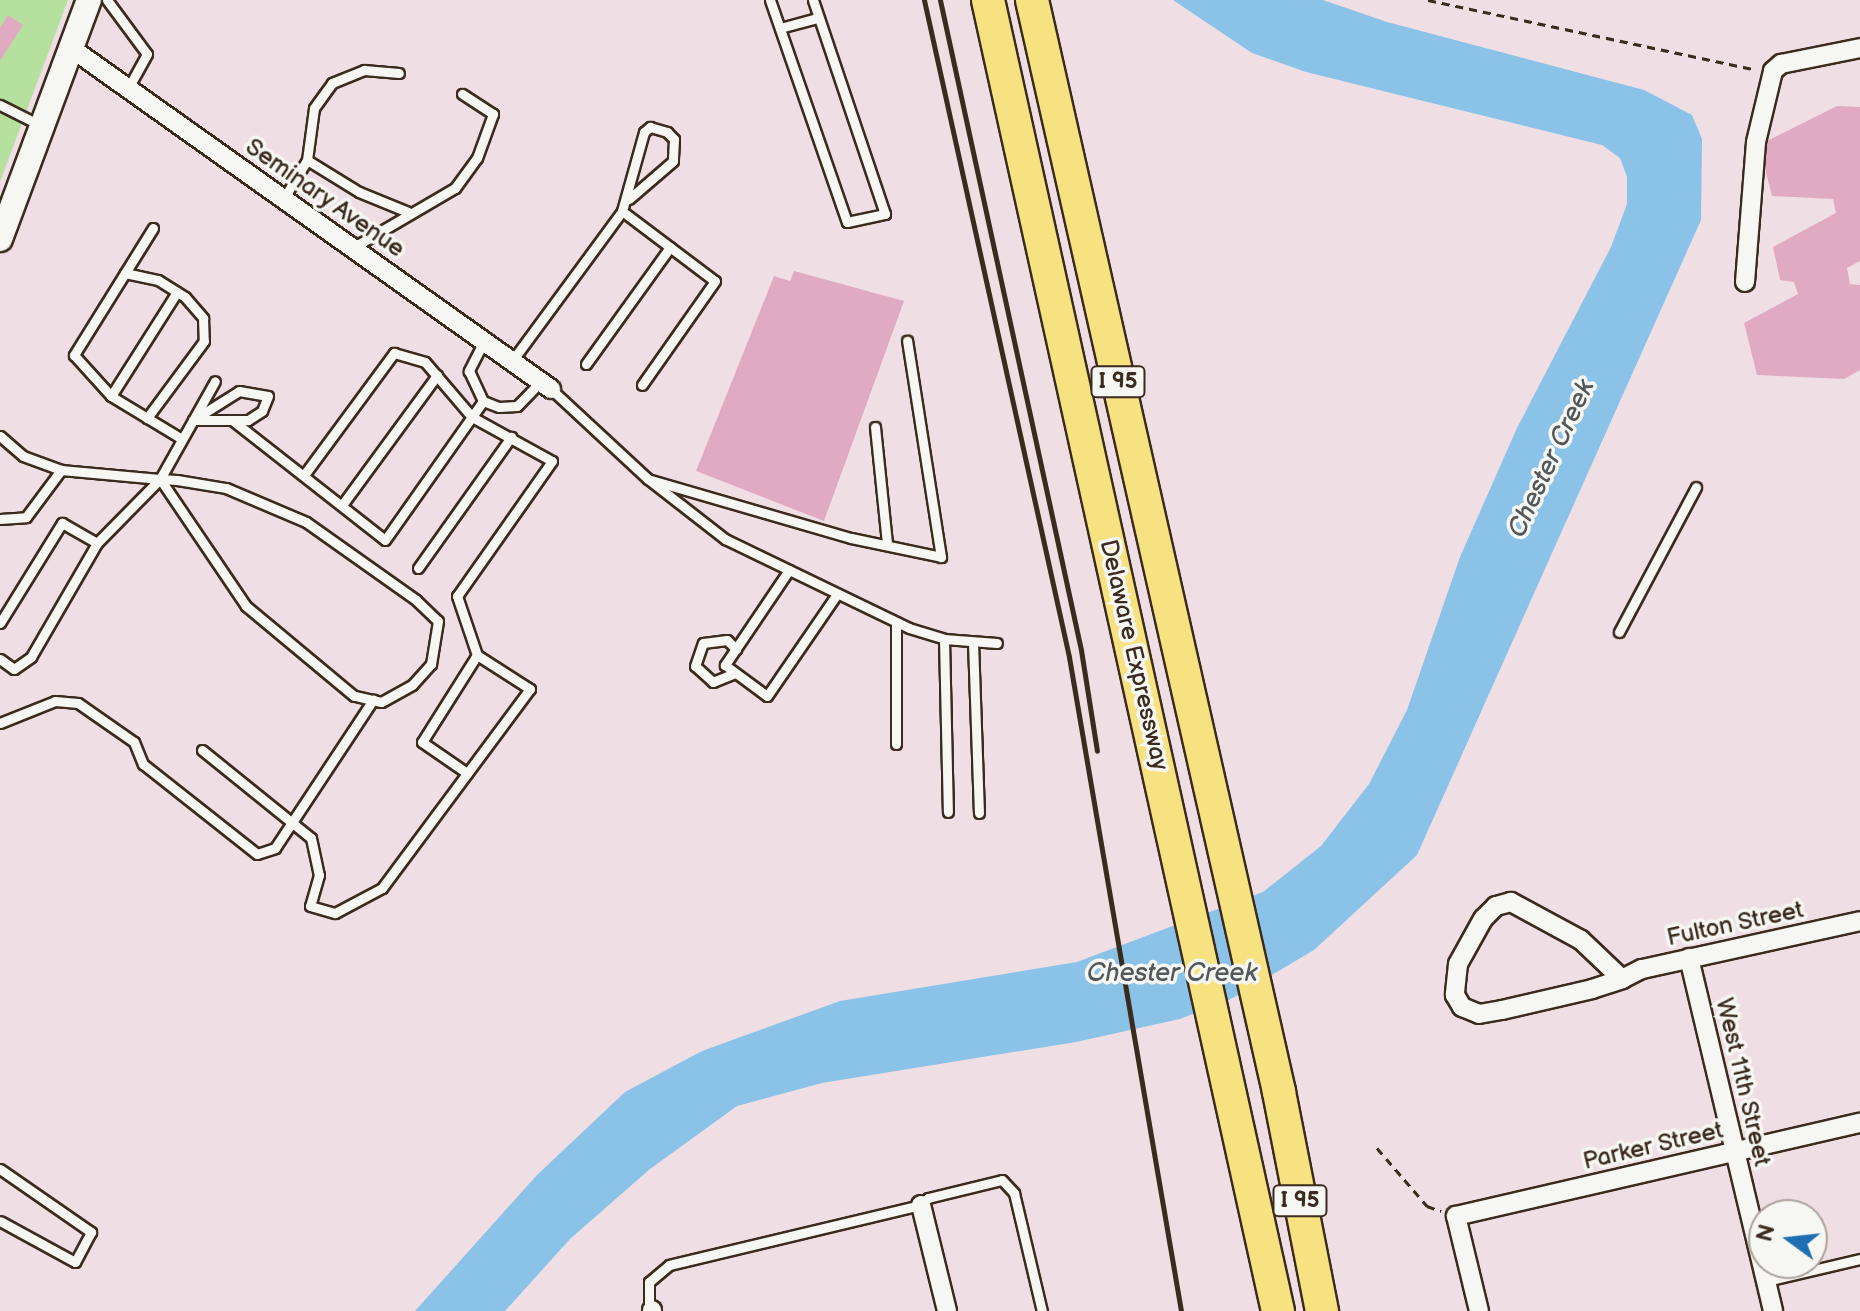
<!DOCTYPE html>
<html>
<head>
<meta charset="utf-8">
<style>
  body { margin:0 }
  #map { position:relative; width:1860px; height:1311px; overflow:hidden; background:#efdfe4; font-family:"Balsamiq Sans",sans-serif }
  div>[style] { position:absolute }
  .green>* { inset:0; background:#b6e09d }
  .water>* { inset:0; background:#8ac2e8 }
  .building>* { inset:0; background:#e0aac2 }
  .path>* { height:3px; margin-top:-1.5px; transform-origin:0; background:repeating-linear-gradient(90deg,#3b2a1e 0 8px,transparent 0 14px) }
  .roads { filter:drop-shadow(2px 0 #3b2a1e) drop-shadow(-2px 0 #3b2a1e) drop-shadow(0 2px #3b2a1e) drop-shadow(0 -2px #3b2a1e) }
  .service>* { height:9px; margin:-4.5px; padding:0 4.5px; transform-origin:4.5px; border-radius:4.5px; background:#f6f6f2 }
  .minor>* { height:18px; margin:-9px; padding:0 9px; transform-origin:9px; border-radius:9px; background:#f6f6f2 }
  .secondary>* { height:24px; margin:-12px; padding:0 12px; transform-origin:12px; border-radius:12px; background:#f6f6f2 }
  .motorway>* { height:32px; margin:-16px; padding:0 16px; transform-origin:16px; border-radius:16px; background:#f7e281 }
  .rail>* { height:5px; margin:-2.5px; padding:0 2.5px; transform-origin:2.5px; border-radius:2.5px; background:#3b2a1e }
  span { translate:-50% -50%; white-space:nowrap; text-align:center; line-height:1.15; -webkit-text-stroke:7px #f6f6f2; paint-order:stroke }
  .shield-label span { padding:2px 6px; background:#f6f6f2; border:2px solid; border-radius:6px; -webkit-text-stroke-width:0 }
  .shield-label { font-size:22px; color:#3b2a1e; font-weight:700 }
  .street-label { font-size:24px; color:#3b2a1e }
  .water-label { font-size:26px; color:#53585b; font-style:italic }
  .north { position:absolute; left:1748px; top:1199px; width:80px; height:80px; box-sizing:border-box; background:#f6f6f2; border:2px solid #aba49d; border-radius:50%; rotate:285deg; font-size:22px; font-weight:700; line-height:32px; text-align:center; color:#3b2a1e }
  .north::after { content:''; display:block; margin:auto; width:28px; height:36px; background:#1f6fb2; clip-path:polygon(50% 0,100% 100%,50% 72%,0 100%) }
</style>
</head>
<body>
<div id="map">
  <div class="green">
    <i style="clip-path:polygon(0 0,68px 0,0 182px)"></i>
  </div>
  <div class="water">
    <i style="clip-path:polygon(1173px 0,1323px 0,1387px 22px,1644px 90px,1692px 115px,1702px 139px,1701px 220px,1417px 855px,1314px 950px,1229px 1000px,1180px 1019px,1076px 1042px,822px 1083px,737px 1106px,650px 1169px,570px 1239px,505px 1311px,415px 1311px,537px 1175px,625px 1092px,702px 1051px,840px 1001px,1077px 962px,1263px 892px,1321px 846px,1369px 784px,1407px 710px,1460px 557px,1517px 428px,1611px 247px,1627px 204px,1627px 177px,1620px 158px,1602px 145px,1306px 72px,1252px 53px)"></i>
  </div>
  <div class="building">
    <i style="clip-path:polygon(8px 15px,23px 25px,0 61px,0 28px)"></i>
    <i style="clip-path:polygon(1837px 106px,1860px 107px,1860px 261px,1847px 268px,1850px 284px,1860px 285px,1860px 370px,1844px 379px,1757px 375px,1744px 323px,1798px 294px,1794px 282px,1780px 280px,1773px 247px,1836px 213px,1833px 199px,1772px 196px,1759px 145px)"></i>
    <i style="clip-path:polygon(794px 271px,904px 301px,824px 521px,696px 471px,774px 276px,790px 281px)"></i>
  </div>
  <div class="path">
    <i style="left:1428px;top:0;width:333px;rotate:12deg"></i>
    <i style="left:1377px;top:1148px;width:77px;rotate:49.2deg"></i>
    <i style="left:1427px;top:1206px;width:15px;rotate:20deg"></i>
  </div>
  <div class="roads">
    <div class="service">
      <i style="left:107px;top:0;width:67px;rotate:53.5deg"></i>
      <i style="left:147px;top:54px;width:39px;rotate:119deg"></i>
      <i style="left:770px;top:0;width:235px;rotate:70.9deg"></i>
      <i style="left:847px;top:222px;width:39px;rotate:-12deg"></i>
      <i style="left:885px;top:214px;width:226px;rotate:-108.6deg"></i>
      <i style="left:780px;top:28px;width:39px;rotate:-15deg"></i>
      <i style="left:0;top:105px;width:45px;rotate:26.6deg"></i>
      <i style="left:307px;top:160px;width:61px;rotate:31.6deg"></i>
      <i style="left:359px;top:192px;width:53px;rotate:22.2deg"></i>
      <i style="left:284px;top:198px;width:44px;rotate:-58.8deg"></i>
      <i style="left:307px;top:160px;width:52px;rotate:-82.3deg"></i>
      <i style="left:314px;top:108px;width:31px;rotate:-54deg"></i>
      <i style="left:332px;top:83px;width:35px;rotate:-22deg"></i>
      <i style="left:364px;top:70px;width:35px;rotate:5deg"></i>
      <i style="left:622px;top:211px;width:82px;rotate:-74.4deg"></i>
      <i style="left:644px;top:132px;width:8px;rotate:-40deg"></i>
      <i style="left:650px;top:127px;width:18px;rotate:16deg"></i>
      <i style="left:667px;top:132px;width:10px;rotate:45deg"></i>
      <i style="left:674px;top:139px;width:22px;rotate:93deg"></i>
      <i style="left:673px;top:161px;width:58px;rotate:139.2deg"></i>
      <i style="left:153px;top:228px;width:150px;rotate:121.9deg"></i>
      <i style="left:74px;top:355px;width:55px;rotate:47.9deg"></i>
      <i style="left:111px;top:396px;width:83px;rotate:31.2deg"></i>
      <i style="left:354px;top:247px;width:117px;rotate:-30.3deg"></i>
      <i style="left:455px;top:188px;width:37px;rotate:-54deg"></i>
      <i style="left:477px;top:158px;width:47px;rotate:-70deg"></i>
      <i style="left:493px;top:114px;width:37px;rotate:-147deg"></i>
      <i style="left:125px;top:273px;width:34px;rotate:12deg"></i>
      <i style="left:158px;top:280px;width:32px;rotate:32deg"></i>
      <i style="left:185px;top:297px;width:28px;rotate:49deg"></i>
      <i style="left:203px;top:318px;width:23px;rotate:88deg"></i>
      <i style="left:204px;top:341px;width:96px;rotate:126.5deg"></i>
      <i style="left:484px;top:341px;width:34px;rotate:117deg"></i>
      <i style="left:469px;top:371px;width:33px;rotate:65deg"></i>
      <i style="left:483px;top:401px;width:17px;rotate:21deg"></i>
      <i style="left:499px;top:407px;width:18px;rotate:-3deg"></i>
      <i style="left:517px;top:406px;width:33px;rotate:-46deg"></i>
      <i style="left:512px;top:361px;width:186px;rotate:-53.7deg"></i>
      <i style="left:622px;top:211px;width:116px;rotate:37deg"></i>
      <i style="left:715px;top:281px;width:127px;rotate:125.1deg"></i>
      <i style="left:586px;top:364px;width:144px;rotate:-54.3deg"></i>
      <i style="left:551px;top:389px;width:132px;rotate:42.9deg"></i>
      <i style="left:648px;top:479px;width:98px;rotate:37.9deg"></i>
      <i style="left:725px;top:539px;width:204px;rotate:25.8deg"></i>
      <i style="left:909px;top:628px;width:37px;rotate:17deg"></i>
      <i style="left:944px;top:639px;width:53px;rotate:4.3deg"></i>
      <i style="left:239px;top:391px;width:29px;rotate:10deg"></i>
      <i style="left:268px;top:396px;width:16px;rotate:112deg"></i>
      <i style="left:262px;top:411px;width:17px;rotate:147deg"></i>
      <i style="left:248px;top:420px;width:55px;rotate:180deg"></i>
      <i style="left:193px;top:420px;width:54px;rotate:-32.2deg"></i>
      <i style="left:111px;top:396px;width:123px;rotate:-57.6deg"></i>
      <i style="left:232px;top:420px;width:194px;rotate:38.1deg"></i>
      <i style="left:385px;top:540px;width:170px;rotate:-54.8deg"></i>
      <i style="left:875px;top:427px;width:118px;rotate:84.1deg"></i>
      <i style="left:0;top:436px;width:30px;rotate:41deg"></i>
      <i style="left:23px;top:456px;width:40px;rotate:20.2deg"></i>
      <i style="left:61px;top:470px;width:99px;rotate:5.2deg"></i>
      <i style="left:160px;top:479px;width:17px;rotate:3deg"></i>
      <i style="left:177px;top:480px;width:50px;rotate:9.3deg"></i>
      <i style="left:226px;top:488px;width:87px;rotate:23deg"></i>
      <i style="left:306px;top:522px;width:135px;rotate:35.3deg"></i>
      <i style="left:416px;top:600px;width:30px;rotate:44deg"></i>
      <i style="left:438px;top:621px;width:44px;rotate:99.2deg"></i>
      <i style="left:431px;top:664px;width:28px;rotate:132deg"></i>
      <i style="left:412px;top:685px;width:35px;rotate:151deg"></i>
      <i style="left:381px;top:702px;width:28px;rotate:-167deg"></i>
      <i style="left:354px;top:696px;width:141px;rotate:-140.2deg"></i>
      <i style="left:246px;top:606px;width:153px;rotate:-124.1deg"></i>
      <i style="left:304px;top:475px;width:152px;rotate:-53.6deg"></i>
      <i style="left:394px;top:353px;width:32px;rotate:16deg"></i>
      <i style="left:425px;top:362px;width:72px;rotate:49.5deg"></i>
      <i style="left:472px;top:417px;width:91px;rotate:28.8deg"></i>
      <i style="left:552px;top:461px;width:165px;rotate:125.1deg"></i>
      <i style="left:457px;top:596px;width:62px;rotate:71.3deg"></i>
      <i style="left:651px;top:480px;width:208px;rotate:16.2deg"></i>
      <i style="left:851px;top:538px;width:92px;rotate:11.9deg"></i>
      <i style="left:941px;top:557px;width:219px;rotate:-98.9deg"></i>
      <i style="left:342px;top:505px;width:161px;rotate:-53.8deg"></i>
      <i style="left:0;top:519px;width:26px;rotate:-4deg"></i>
      <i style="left:26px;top:517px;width:59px;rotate:-53.3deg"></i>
      <i style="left:418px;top:568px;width:161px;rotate:-54.6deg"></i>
      <i style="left:789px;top:570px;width:115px;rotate:124deg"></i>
      <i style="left:725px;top:665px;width:52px;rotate:36.4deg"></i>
      <i style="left:767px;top:696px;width:124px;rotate:-55.5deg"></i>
      <i style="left:0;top:623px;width:118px;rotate:-58.2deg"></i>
      <i style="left:62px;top:523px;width:40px;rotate:29.7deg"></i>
      <i style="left:1619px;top:632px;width:164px;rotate:-62deg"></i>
      <i style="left:944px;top:639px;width:173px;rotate:88.7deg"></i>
      <i style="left:973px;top:642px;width:171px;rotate:88deg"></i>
      <i style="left:0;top:659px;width:17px;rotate:36deg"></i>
      <i style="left:14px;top:669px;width:21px;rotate:-35deg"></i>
      <i style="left:31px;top:657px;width:132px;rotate:-59.9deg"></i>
      <i style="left:97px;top:543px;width:90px;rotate:-45.5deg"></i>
      <i style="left:160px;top:479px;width:112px;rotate:-60.7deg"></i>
      <i style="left:735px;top:673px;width:24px;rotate:158deg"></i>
      <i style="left:713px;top:682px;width:24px;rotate:-138deg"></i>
      <i style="left:695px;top:666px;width:24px;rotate:-71deg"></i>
      <i style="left:703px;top:643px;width:24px;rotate:-7deg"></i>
      <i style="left:727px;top:640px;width:13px;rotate:45deg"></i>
      <i style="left:0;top:723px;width:59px;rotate:-21.8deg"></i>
      <i style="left:55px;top:701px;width:23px;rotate:5deg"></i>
      <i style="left:78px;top:703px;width:68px;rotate:34.9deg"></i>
      <i style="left:134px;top:742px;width:24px;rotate:68deg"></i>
      <i style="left:143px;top:764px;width:145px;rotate:38.3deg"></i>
      <i style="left:257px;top:854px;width:19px;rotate:-18deg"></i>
      <i style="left:275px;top:848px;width:178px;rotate:-56.5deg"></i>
      <i style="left:896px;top:744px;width:122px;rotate:-90deg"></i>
      <i style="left:202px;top:750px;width:140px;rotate:38.9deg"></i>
      <i style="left:311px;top:838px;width:38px;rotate:78deg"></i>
      <i style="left:319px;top:875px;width:32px;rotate:106deg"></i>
      <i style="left:310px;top:906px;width:26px;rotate:16deg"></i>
      <i style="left:335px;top:913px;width:53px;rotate:-28deg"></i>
      <i style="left:382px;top:888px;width:248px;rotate:-53.4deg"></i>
      <i style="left:530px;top:689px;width:63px;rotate:-147.3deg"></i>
      <i style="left:477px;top:655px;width:103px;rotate:122.3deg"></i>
      <i style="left:422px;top:742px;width:55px;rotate:34.6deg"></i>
      <i style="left:0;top:1169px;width:111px;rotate:34.7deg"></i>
      <i style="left:91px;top:1232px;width:34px;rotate:118deg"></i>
      <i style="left:75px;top:1262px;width:85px;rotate:-151.3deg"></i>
      <i style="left:1766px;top:1281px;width:97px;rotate:-13.2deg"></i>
      <i style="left:649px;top:1311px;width:29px;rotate:-90deg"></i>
      <i style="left:649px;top:1282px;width:26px;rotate:-40deg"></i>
      <i style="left:669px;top:1265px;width:259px;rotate:-13.4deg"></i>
      <i style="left:921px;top:1205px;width:10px;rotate:-45deg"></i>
      <i style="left:928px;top:1198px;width:76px;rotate:-13.7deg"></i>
      <i style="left:1002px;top:1180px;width:18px;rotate:47deg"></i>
      <i style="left:1014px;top:1193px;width:121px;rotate:76.7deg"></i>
    </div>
    <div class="minor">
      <i style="left:71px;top:48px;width:589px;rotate:35.39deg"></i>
      <i style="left:1745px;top:282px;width:140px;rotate:-85.5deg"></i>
      <i style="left:1756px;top:142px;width:73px;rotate:-76.5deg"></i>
      <i style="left:1773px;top:71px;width:11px;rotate:-41deg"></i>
      <i style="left:1781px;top:64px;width:81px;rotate:-11.4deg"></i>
      <i style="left:1689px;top:958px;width:363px;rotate:76.6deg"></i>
      <i style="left:1622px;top:979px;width:57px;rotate:-136.4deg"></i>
      <i style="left:1581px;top:940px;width:80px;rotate:-151.5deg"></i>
      <i style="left:1511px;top:902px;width:16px;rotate:165deg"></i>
      <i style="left:1496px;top:906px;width:18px;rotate:135deg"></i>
      <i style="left:1483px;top:919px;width:51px;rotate:119.1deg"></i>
      <i style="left:1458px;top:964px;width:31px;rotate:96deg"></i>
      <i style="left:1455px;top:995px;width:14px;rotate:60deg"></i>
      <i style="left:1462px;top:1007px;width:18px;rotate:22deg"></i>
      <i style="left:1479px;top:1014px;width:23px;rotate:-10deg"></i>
      <i style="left:1502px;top:1010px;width:92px;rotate:-13.1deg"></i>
      <i style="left:1592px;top:989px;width:32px;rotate:-18deg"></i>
      <i style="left:1622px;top:979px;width:22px;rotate:-27deg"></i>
      <i style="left:1642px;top:969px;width:223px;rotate:-12.4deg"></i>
      <i style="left:921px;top:1205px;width:109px;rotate:76.2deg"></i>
      <i style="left:652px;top:1310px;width:1px;rotate:90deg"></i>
      <i style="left:1479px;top:1311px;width:98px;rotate:-103.6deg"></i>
      <i style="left:1456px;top:1216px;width:415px;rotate:-13deg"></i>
    </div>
    <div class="secondary">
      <i style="left:0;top:239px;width:255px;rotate:-69.6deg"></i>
    </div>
    <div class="motorway">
      <i style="left:988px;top:0;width:1343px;rotate:77.53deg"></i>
      <i style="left:1032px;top:0;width:1120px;rotate:77.25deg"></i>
      <i style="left:1279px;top:1092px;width:223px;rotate:78.9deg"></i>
    </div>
  </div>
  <div class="rail">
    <i style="left:924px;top:0;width:673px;rotate:77.55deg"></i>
    <i style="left:1069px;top:657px;width:664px;rotate:80.28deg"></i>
    <i style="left:940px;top:0;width:665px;rotate:77.76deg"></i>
    <i style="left:1081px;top:650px;width:102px;rotate:81deg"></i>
  </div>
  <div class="shield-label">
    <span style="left:1118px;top:382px">I 95</span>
    <span style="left:1300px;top:1201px">I 95</span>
  </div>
  <div class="street-label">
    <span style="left:325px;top:198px;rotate:35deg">Seminary Avenue</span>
    <span style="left:1134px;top:655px;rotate:77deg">Delaware Expressway</span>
    <span style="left:1735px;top:924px;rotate:-12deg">Fulton Street</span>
    <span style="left:1743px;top:1082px;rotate:77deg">West 11th Street</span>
    <span style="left:1653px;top:1146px;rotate:-13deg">Parker Street</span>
  </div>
  <div class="water-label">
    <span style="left:1552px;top:459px;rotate:-65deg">Chester Creek</span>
    <span style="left:1172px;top:974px">Chester Creek</span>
  </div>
  <div class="north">N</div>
</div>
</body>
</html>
